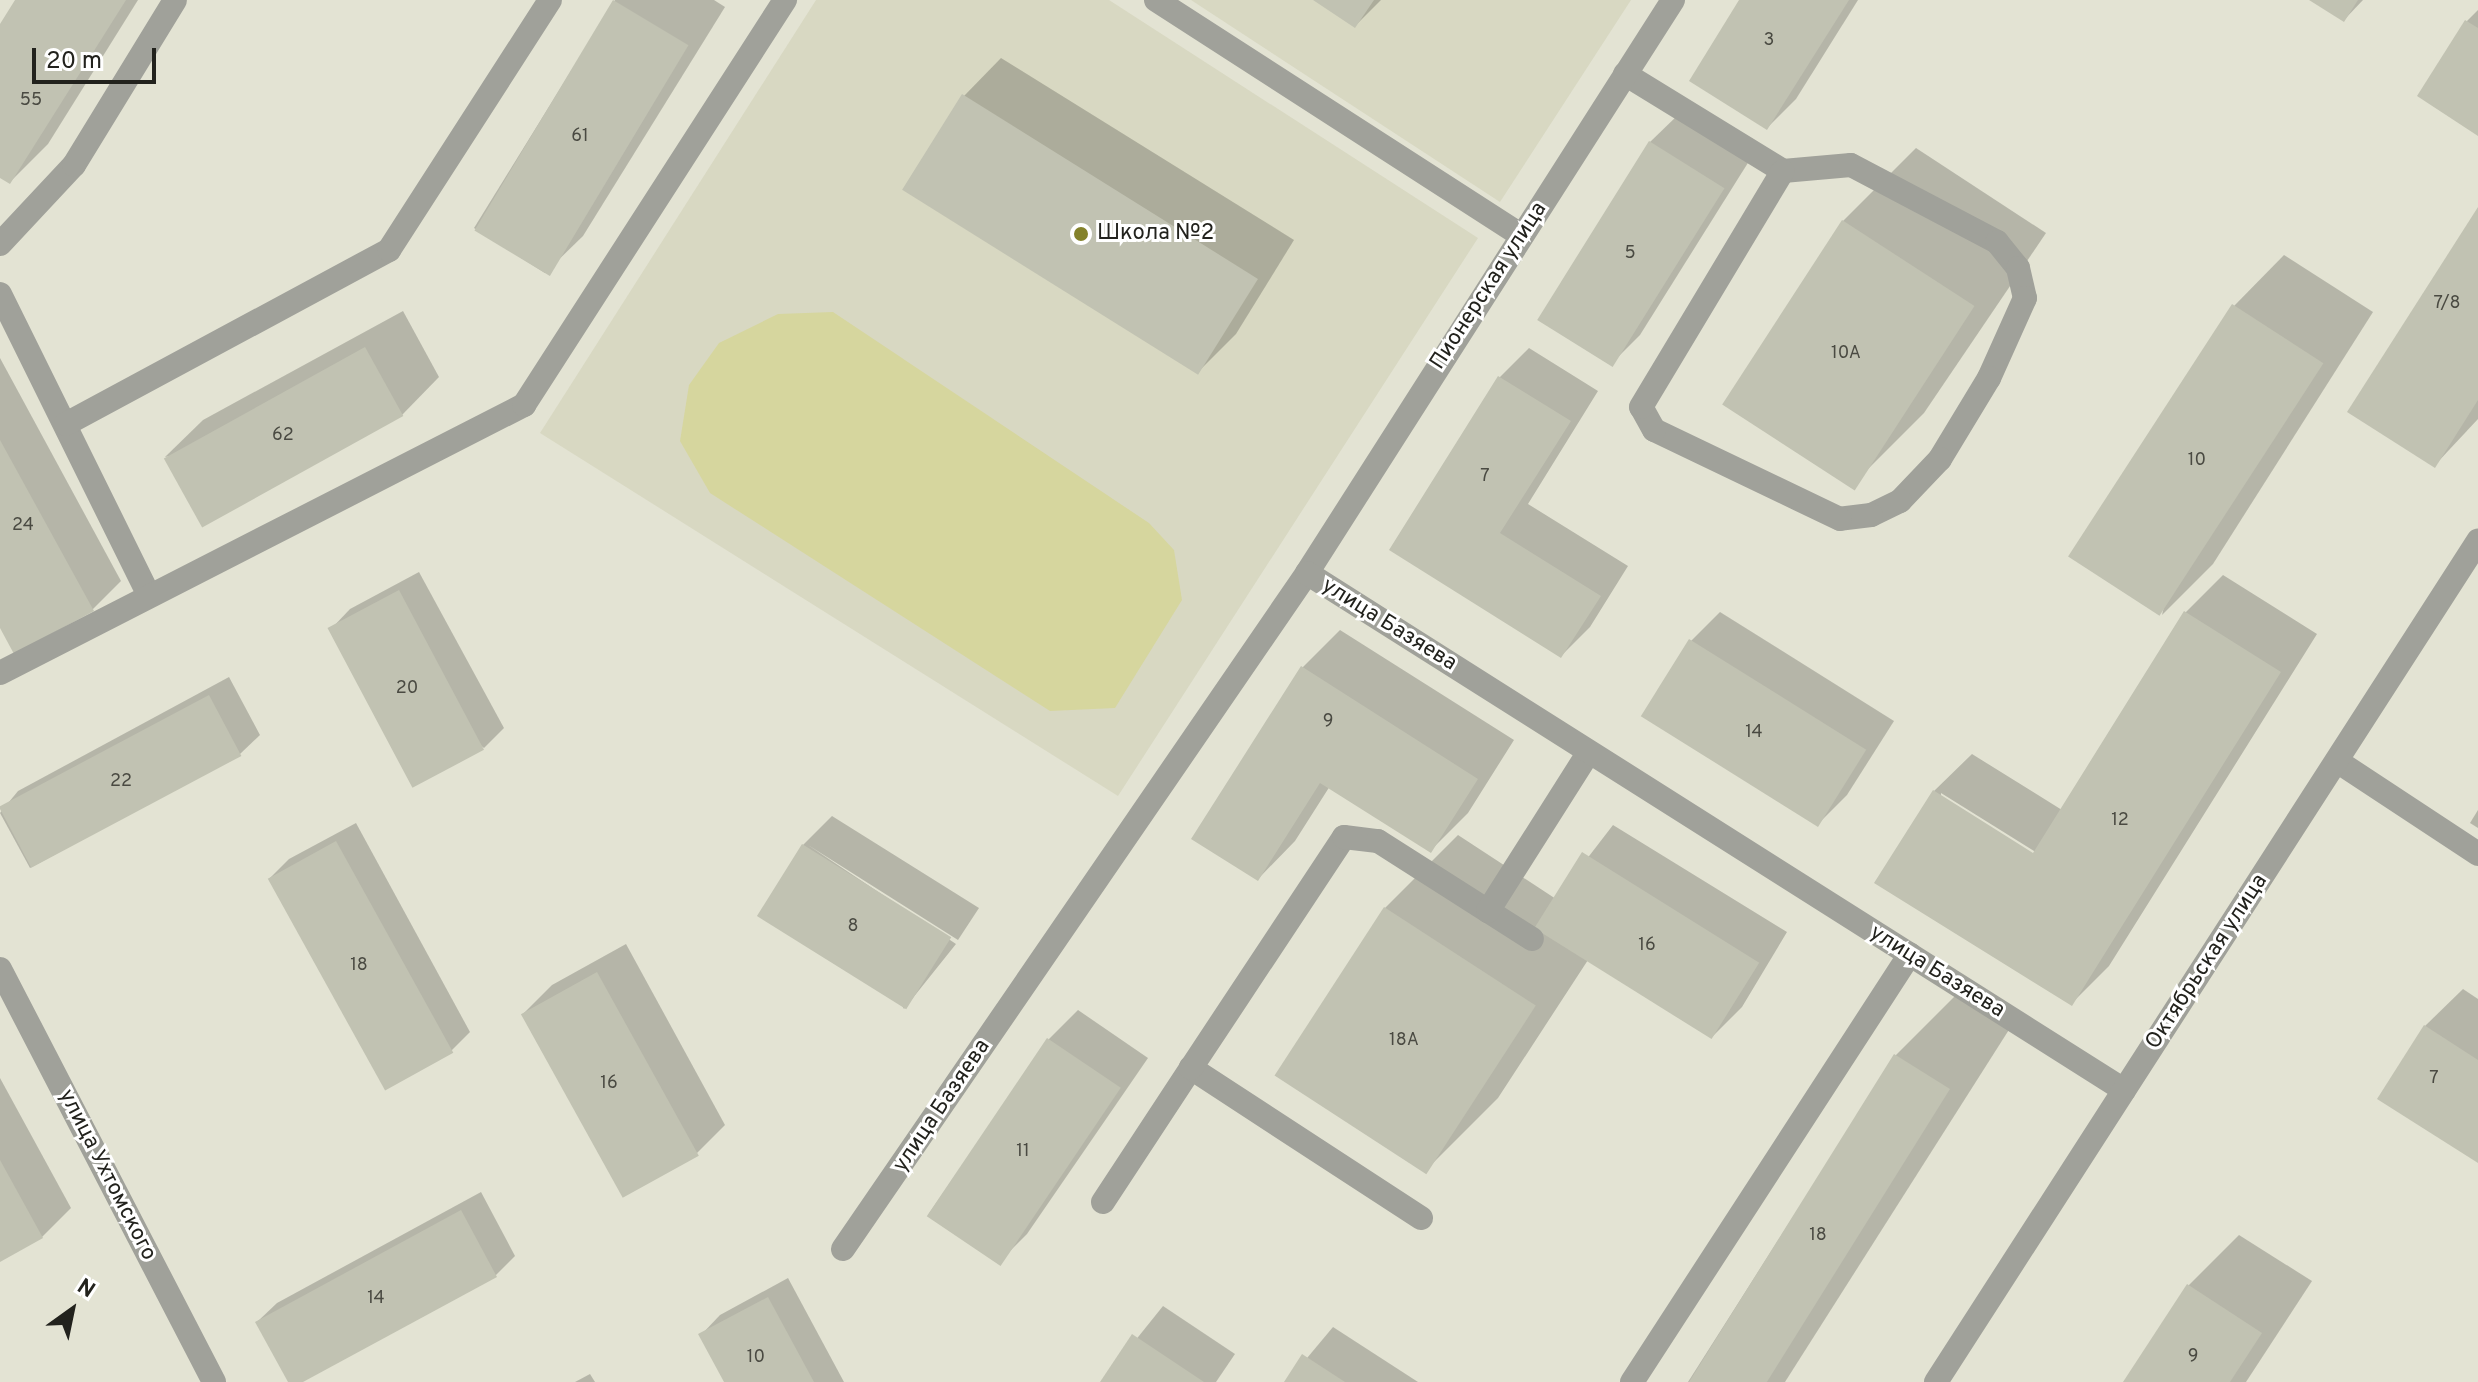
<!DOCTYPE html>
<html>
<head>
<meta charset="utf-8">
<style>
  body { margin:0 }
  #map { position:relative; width:2478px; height:1382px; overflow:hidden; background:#e3e3d3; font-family:Overpass,sans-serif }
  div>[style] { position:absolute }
  .built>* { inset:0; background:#d8d8c2 }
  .green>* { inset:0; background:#d6d69e }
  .shadow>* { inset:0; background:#0003 }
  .building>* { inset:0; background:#c1c2b2; transform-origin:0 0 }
  .minor>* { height:24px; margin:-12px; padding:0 12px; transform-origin:12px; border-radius:12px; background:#a0a19a }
  .dots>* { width:22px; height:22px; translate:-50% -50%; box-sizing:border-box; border:4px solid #fff; border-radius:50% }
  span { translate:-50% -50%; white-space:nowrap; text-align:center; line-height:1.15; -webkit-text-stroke:6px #fff; paint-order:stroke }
  .number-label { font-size:18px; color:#4a4a42 }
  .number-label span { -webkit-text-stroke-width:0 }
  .poi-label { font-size:22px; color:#22221d }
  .left { translate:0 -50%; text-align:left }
  .street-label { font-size:22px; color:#22221d }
  .north { position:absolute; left:32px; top:1270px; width:80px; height:80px; -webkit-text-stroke:6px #fff; paint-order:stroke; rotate:33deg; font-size:22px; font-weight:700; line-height:32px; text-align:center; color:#22221d }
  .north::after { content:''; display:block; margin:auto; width:28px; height:36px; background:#22221d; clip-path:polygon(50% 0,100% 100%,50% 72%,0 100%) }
  .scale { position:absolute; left:32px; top:48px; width:124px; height:36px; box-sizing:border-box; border:4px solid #22221d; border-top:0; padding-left:10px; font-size:24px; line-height:28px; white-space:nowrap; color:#22221d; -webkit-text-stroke:6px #fff; paint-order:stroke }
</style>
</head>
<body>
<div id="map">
  <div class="built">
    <i style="clip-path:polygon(816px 0,1109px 0,1478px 238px,1118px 796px,540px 433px)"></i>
    <i style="clip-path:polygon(1191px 0,1631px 0,1500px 202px)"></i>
  </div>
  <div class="green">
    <i style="clip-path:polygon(833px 312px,1149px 523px,1174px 550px,1182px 600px,1115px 708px,1050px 711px,710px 493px,680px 441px,689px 385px,719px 343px,778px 314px)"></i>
  </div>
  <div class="shadow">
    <i style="clip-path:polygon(17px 0,138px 0,48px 144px,10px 182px,0 175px,0 27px)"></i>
    <i style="clip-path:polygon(615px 0,714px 0,725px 7px,583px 236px,545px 273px,474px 228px)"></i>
    <i style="clip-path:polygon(1319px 0,1381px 0,1355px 26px)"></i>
    <i style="clip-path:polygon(1742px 0,1858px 0,1796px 99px,1767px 128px)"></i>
    <i style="clip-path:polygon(2313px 0,2363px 0,2344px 20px)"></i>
    <i style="clip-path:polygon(2478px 10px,2478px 133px,2467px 21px)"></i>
    <i style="clip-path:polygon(1001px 58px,1294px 240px,1236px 334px,1199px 371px,964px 96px)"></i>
    <i style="clip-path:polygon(1680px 113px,1751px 158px,1640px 335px,1611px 364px,1650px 142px)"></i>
    <i style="clip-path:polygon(1916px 148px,2046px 233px,1924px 413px,1851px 486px,1843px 221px)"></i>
    <i style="clip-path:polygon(2478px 211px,2478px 419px,2435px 465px)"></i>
    <i style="clip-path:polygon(2284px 255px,2373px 312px,2213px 564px,2162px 615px,2234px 306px)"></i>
    <i style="clip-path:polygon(403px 311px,439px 377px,402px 415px,165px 457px,203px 420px)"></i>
    <i style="clip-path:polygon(1529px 348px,1598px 391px,1528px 504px,1628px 566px,1590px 627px,1561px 656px,1392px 550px,1500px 377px)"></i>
    <i style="clip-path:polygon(0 358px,121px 581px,92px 610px,0 624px)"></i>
    <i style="clip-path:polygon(419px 572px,504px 728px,484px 748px,331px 629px,350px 609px)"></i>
    <i style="clip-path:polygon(evenodd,2223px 575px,2317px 634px,2109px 966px,2071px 1004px,1934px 791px,1972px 754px,2062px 810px,2185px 613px,2223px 575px,1941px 793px,2042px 856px,2040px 860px,1941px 798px,1941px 793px)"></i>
    <i style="clip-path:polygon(1720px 612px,1894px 721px,1847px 795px,1818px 824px,1691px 641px)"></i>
    <i style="clip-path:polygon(1340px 630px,1514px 740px,1468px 813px,1431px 850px,1330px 786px,1295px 841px,1258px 879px,1303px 667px)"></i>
    <i style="clip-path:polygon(229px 677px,260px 735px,240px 754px,30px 868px,0 813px,18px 791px)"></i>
    <i style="clip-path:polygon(2478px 810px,2478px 828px,2470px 823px)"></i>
    <i style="clip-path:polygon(832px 816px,979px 908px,958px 940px,808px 845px,956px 944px,904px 1009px,803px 845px)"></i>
    <i style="clip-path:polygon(356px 823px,470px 1032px,450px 1052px,269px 879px,289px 859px)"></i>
    <i style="clip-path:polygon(1613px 825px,1787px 932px,1742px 1007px,1713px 1036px,1588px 960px,1498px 1098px,1425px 1171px,1385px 908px,1458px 835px,1556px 899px)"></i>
    <i style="clip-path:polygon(626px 944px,725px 1125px,696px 1154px,523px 1014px,552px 985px)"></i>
    <i style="clip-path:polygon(2463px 989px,2478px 999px,2478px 1161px,2425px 1026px)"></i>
    <i style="clip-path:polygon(1959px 992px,2012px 1025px,1785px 1382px,1688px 1382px,1896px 1055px)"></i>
    <i style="clip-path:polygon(1078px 1010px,1148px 1058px,1027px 1234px,998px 1263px,928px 1215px,1049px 1039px)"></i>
    <i style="clip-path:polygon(0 1078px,71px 1208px,42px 1237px,0 1260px)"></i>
    <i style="clip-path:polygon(481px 1192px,515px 1256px,496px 1275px,290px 1382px,257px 1322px,277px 1303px)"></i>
    <i style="clip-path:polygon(2239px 1235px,2312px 1281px,2246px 1382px,2125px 1382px,2189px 1285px)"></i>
    <i style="clip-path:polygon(788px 1278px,844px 1382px,726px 1382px,701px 1335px,720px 1315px)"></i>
    <i style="clip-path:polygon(1163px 1306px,1235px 1354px,1216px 1382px,1102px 1382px)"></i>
    <i style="clip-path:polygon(1333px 1327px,1418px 1382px,1287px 1382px)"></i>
    <i style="clip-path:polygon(590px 1374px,595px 1382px,575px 1382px)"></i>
  </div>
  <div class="building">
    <i style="clip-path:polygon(15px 0,126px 0,10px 184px,0 178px,0 24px)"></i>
    <i style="left:613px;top:0;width:88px;height:269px;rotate:31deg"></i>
    <i style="clip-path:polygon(1313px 0,1374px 0,1355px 28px)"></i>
    <i style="clip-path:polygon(1739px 0,1849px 0,1767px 130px,1689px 81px)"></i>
    <i style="clip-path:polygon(2309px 0,2358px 0,2344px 22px)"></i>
    <i style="clip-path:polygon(2465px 20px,2478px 28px,2478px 136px,2417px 96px)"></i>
    <i style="left:962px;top:94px;width:349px;height:113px;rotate:32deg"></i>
    <i style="left:1649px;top:141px;width:89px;height:211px;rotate:32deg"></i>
    <i style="clip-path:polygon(2478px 207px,2478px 400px,2435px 468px,2347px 412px)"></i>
    <i style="left:1842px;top:220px;width:158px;height:220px;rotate:33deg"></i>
    <i style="left:2232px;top:304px;width:109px;height:301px;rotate:33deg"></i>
    <i style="left:365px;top:347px;width:79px;height:230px;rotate:61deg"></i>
    <i style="clip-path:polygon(1498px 376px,1571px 421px,1500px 533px,1601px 596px,1561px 658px,1389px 550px)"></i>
    <i style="clip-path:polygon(0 440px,94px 611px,14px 654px,0 628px)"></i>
    <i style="left:399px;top:590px;width:181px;height:81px;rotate:62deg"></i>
    <i style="clip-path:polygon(2184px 611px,2281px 672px,2072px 1006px,1874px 883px,1933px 790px,2033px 853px)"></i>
    <i style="left:1689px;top:639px;width:209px;height:91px;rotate:32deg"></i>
    <i style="clip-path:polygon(1301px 666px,1478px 779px,1431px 853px,1320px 783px,1258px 881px,1191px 839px)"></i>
    <i style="left:209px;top:695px;width:69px;height:238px;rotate:62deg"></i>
    <i style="left:336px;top:841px;width:242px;height:78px;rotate:61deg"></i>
    <i style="left:802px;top:844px;width:176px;height:85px;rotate:32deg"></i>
    <i style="left:1582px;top:852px;width:209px;height:90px;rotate:32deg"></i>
    <i style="left:1384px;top:907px;width:181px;height:201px;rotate:33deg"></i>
    <i style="left:597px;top:972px;width:210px;height:87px;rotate:61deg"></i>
    <i style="clip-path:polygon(2424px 1025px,2478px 1060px,2478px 1163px,2377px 1099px)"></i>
    <i style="left:1047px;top:1038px;width:89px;height:215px;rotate:34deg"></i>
    <i style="left:1894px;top:1054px;width:66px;height:388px;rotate:32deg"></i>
    <i style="clip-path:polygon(0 1160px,43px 1238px,0 1262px)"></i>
    <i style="clip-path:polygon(461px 1210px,497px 1277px,303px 1382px,288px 1382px,255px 1322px)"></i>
    <i style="clip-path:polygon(2187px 1284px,2262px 1333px,2230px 1382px,2123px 1382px)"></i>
    <i style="clip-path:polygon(768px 1297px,814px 1382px,724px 1382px,698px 1334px)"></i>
    <i style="clip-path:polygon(1132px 1334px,1204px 1382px,1100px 1382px)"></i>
    <i style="clip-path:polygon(1302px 1354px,1345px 1382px,1284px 1382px)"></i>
  </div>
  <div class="minor">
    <i style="left:1156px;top:0;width:434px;rotate:32.8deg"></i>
    <i style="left:1625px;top:74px;width:185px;rotate:31.5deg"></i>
    <i style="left:1783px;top:171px;width:68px;rotate:-5deg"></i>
    <i style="left:1851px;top:165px;width:165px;rotate:27.8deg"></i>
    <i style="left:1997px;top:242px;width:33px;rotate:51deg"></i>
    <i style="left:2018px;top:268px;width:31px;rotate:77deg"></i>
    <i style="left:2025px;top:298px;width:88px;rotate:114.2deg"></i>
    <i style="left:1989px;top:378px;width:95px;rotate:121.2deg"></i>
    <i style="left:1940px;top:459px;width:58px;rotate:133.6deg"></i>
    <i style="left:1900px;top:501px;width:32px;rotate:154deg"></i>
    <i style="left:1871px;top:515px;width:31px;rotate:173deg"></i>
    <i style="left:1840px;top:519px;width:206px;rotate:-154.4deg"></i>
    <i style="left:1654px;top:430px;width:26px;rotate:-119deg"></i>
    <i style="left:1641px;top:407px;width:275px;rotate:-59deg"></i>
    <i style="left:0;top:244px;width:108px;rotate:-46.9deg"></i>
    <i style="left:74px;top:165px;width:193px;rotate:-58.5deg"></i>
    <i style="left:0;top:294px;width:336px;rotate:63.7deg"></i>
    <i style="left:66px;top:424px;width:367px;rotate:-28.3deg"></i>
    <i style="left:389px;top:250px;width:297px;rotate:-57.2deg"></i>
    <i style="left:1307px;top:573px;width:680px;rotate:-57.43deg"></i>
    <i style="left:0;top:673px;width:589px;rotate:-27.09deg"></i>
    <i style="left:524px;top:405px;width:482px;rotate:-57.2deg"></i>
    <i style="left:2337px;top:761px;width:169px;rotate:33.4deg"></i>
    <i style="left:1488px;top:911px;width:52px;rotate:32.5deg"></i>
    <i style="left:0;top:969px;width:465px;rotate:62.6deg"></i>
    <i style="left:1103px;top:1202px;width:160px;rotate:-56.7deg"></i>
    <i style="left:1421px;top:1218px;width:275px;rotate:-146.9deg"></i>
    <i style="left:1191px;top:1068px;width:277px;rotate:-56.5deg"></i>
    <i style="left:1344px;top:837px;width:34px;rotate:7deg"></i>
    <i style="left:1378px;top:841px;width:130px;rotate:32.5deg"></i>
    <i style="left:1488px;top:911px;width:188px;rotate:-57.6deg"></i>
    <i style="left:843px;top:1249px;width:820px;rotate:-55.53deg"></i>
    <i style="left:1307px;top:573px;width:967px;rotate:32.33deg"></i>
    <i style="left:1632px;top:1382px;width:510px;rotate:-56.99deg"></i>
    <i style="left:1936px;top:1382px;width:1001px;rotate:-57.2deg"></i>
  </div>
  <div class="dots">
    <i style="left:1081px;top:234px;background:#84822b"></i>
  </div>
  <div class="number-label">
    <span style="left:1769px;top:41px">3</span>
    <span style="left:31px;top:101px">55</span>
    <span style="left:580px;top:137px">61</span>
    <span style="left:1630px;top:254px">5</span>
    <span style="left:2447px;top:304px">7/8</span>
    <span style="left:1846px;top:354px">10А</span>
    <span style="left:283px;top:436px">62</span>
    <span style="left:2197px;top:461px">10</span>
    <span style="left:1485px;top:477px">7</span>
    <span style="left:23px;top:526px">24</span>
    <span style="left:407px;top:689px">20</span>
    <span style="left:1328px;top:722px">9</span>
    <span style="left:1754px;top:733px">14</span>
    <span style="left:121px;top:782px">22</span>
    <span style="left:2120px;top:821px">12</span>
    <span style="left:853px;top:927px">8</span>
    <span style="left:1647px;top:946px">16</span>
    <span style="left:359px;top:966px">18</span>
    <span style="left:1404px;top:1041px">18А</span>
    <span style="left:2434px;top:1079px">7</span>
    <span style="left:609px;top:1084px">16</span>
    <span style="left:1023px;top:1152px">11</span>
    <span style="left:1818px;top:1236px">18</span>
    <span style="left:376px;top:1299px">14</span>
    <span style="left:2193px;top:1357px">9</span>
    <span style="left:756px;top:1358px">10</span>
  </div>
  <div class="poi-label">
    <span class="left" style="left:1097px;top:234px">Школа №2</span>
  </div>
  <div class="street-label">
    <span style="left:1489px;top:286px;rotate:-57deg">Пионерская улица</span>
    <span style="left:1389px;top:625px;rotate:32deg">улица Базяева</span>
    <span style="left:2207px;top:962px;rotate:-57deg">Октябрьская улица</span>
    <span style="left:1937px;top:972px;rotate:32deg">улица Базяева</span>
    <span style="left:942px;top:1106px;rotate:-56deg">улица Базяева</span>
    <span style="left:107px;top:1175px;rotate:63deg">улица Ухтомского</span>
  </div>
  <div class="north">N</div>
  <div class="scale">20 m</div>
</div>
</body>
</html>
